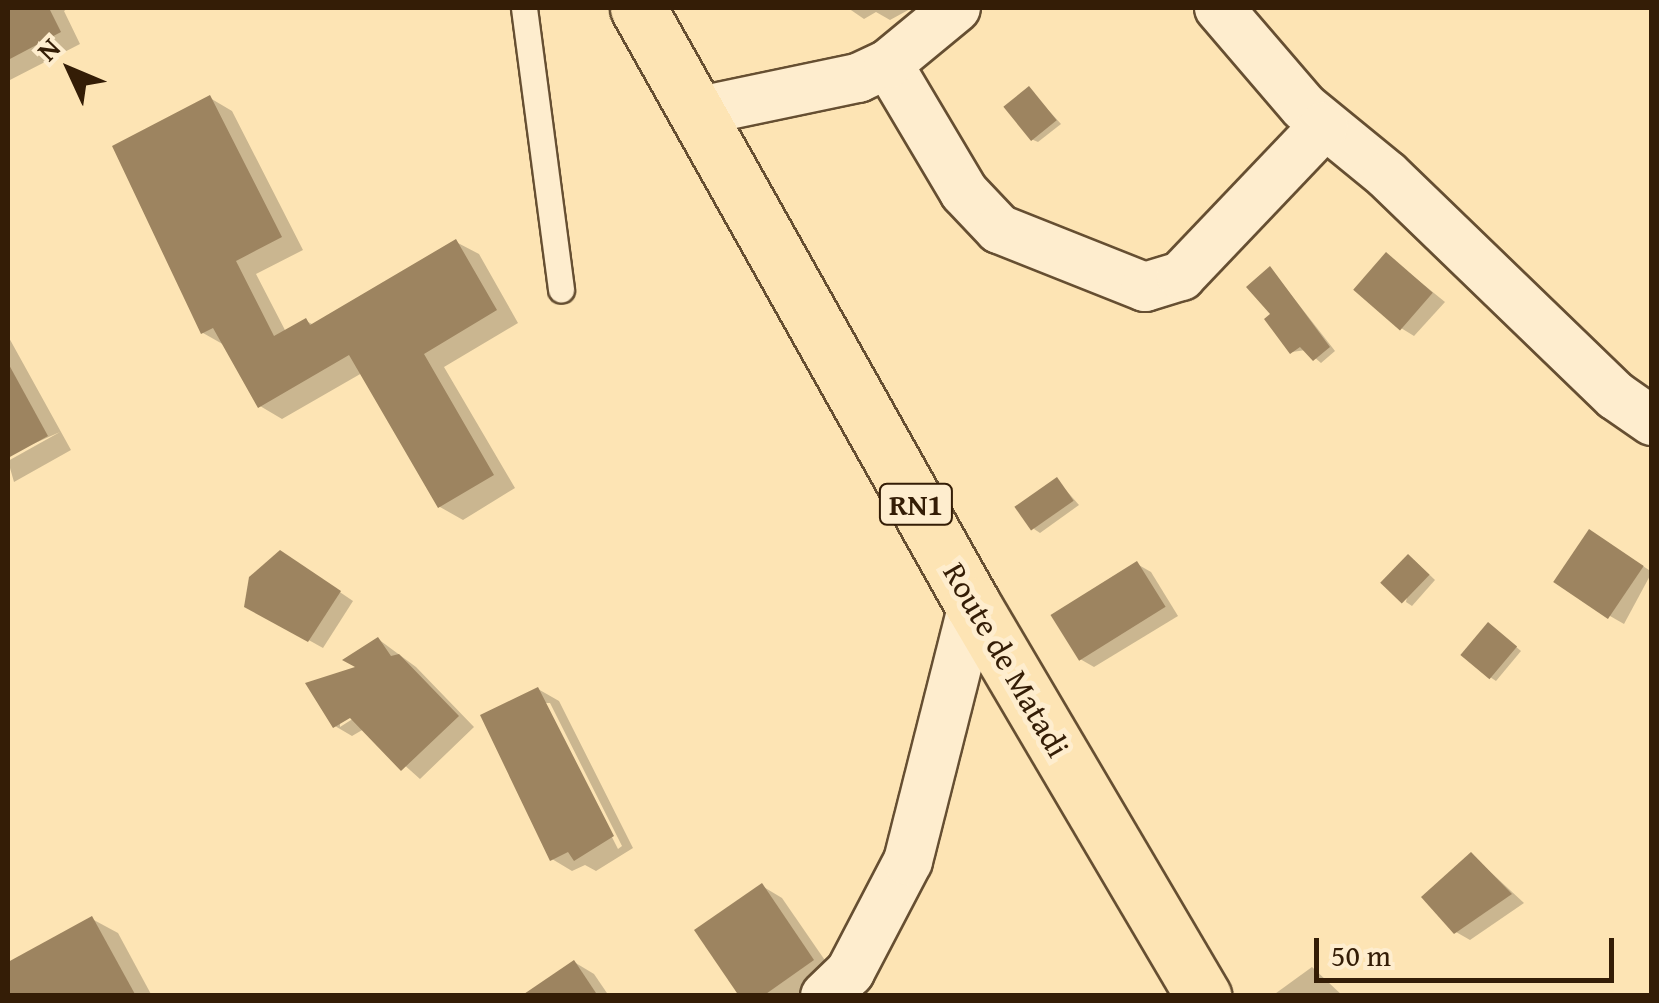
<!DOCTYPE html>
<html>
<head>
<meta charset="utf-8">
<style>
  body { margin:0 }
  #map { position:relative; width:1659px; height:1003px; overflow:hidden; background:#fde4b4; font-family:"Gentium Book Plus",serif }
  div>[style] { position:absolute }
  .shadow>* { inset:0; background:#0003 }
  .building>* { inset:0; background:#9d8460; transform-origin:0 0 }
  .roads { filter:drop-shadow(2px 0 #664f32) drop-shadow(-2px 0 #664f32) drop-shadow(0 2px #664f32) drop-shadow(0 -2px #664f32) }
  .lane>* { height:25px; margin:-12.5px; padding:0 12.5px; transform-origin:12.5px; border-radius:12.5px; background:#feedce }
  .street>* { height:48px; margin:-24px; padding:0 24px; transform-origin:24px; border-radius:24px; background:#feedce }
  .highway>* { height:55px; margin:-27.5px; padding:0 27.5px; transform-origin:27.5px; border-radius:27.5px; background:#fde4b4 }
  span { translate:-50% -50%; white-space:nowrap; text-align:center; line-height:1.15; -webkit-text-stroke:10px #feedce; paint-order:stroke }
  .shield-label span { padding:2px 8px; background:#feedce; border:2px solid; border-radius:8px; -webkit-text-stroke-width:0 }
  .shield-label { font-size:30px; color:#341d06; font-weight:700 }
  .street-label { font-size:32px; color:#341d06 }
  .frame { position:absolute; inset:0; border:10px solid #341d06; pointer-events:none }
  .north { position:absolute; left:20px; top:20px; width:100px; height:100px; -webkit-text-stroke:8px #feedce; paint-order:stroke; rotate:314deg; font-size:28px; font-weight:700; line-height:40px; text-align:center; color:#341d06 }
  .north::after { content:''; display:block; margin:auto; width:35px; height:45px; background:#341d06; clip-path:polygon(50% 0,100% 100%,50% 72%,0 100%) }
  .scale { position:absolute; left:1314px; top:938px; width:300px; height:45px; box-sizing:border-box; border:5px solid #341d06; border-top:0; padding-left:12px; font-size:30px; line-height:35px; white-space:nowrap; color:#341d06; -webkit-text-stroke:8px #feedce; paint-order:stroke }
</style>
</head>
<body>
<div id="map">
  <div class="shadow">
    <i style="clip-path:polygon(8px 8px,68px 8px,64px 11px,80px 44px,8px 81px)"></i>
    <i style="clip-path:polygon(848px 8px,912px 8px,890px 20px,876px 12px,864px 19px)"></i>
    <i style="clip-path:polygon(1029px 89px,1061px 124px,1038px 142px,1031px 139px)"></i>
    <i style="clip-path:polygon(210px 98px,232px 111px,303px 250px,256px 274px,286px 332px,306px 321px,314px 325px,456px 242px,479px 254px,518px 323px,444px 367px,515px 488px,463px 520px,440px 507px,362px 373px,282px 419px,260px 406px,226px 346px,203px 333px)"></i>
    <i style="clip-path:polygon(1387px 255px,1445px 302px,1414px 336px,1401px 328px)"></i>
    <i style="clip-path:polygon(1271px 269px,1335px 351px,1321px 363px,1306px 350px,1292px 352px,1274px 315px)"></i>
    <i style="clip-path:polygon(8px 336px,71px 450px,14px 482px,8px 461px,60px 432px,8px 455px)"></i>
    <i style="clip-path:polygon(1057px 480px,1079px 505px,1040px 533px,1034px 529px)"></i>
    <i style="clip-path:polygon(1603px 540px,1652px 572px,1624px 624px,1610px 616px)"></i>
    <i style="clip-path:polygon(1414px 560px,1435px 580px,1412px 606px,1406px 602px)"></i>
    <i style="clip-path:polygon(294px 561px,353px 601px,323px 648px,247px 606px)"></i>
    <i style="clip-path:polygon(1137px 564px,1151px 572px,1178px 616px,1094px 667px,1080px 659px)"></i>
    <i style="clip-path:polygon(1495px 629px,1521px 651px,1496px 681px,1490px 677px)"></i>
    <i style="clip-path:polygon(evenodd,378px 639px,416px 667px,474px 727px,420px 779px,364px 729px,352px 736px,335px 726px,378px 639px,362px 713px,340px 727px,340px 721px,362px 713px)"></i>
    <i style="clip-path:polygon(evenodd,538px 689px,559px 701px,633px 848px,596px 871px,585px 865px,572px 871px,552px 859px,538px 689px,544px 703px,550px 703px,622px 846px,618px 849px,544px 703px)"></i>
    <i style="clip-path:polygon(1472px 855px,1524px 903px,1470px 940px,1456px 932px)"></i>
    <i style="clip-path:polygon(762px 886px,782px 898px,833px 972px,799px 996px,742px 996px)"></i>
    <i style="clip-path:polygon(92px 919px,118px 933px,152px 996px,8px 996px,8px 965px)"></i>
    <i style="clip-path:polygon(574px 962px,594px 974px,609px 996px,526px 996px)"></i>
    <i style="clip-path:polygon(1312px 967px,1343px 996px,1272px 996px)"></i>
  </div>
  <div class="building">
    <i style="clip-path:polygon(8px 8px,49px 8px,61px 32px,8px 60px)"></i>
    <i style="left:1029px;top:86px;width:44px;height:33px;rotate:51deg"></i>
    <i style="clip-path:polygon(210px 95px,282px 237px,236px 261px,274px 336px,306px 318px,310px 325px,456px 239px,497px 310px,424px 354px,494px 475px,438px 508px,349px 355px,258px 408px,213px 328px,201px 334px,112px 146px)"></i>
    <i style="left:1386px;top:252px;width:62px;height:50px;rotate:41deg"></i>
    <i style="clip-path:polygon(1270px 266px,1330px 347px,1313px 361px,1300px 347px,1290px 354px,1264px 319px,1270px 314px,1246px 287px)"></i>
    <i style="clip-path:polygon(8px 363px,48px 436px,8px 458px)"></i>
    <i style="left:1057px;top:477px;width:29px;height:52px;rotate:55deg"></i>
    <i style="left:1589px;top:529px;width:66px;height:64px;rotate:34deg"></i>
    <i style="clip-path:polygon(280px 550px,341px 591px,308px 642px,244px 607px,249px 577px)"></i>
    <i style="left:1408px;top:554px;width:30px;height:40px;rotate:44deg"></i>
    <i style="left:1137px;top:561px;width:54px;height:102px;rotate:58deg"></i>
    <i style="left:1488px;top:622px;width:38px;height:43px;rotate:40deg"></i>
    <i style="clip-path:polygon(378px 637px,391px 656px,399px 654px,459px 716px,401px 771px,350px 718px,333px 728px,305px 683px,355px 667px,342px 660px)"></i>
    <i style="clip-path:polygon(538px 687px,614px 836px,574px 861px,568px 852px,550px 861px,480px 715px)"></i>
    <i style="clip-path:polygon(1471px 852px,1512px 894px,1454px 934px,1421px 897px)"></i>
    <i style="clip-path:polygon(762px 883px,814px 960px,763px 996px,739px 996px,694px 930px)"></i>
    <i style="clip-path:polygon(92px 916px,136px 996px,8px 996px,8px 962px)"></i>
    <i style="clip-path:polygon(574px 960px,598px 996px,521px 996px)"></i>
  </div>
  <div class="roads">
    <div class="lane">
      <i style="left:524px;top:8px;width:284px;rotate:82.5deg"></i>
    </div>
    <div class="street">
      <i style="left:1219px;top:8px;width:130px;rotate:49.4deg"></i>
      <i style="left:1304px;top:107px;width:107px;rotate:39.3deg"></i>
      <i style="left:1387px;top:175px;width:318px;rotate:44deg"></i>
      <i style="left:1616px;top:396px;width:44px;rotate:34.8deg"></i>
      <i style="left:888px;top:64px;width:149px;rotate:59.3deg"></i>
      <i style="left:964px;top:192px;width:51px;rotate:46.6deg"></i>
      <i style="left:999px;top:229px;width:157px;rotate:21.7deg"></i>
      <i style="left:1145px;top:287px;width:38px;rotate:-17deg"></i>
      <i style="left:1181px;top:276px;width:207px;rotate:-46.4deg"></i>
      <i style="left:695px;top:112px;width:167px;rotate:-11.8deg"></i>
      <i style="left:858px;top:78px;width:33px;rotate:-25deg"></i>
      <i style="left:888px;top:64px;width:88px;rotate:-39.5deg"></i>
      <i style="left:825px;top:996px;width:35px;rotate:-44deg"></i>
      <i style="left:850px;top:972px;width:125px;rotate:-62.4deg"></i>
      <i style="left:908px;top:861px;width:264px;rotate:-75.8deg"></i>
    </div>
    <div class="highway">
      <i style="left:638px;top:8px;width:685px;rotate:60.7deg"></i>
      <i style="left:973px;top:605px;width:454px;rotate:59.5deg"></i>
    </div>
  </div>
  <div class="shield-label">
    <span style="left:916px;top:504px">RN1</span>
  </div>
  <div class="street-label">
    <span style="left:1006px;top:660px;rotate:60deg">Route de Matadi</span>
  </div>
  <div class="frame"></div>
  <div class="north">N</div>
  <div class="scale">50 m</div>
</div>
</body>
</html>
